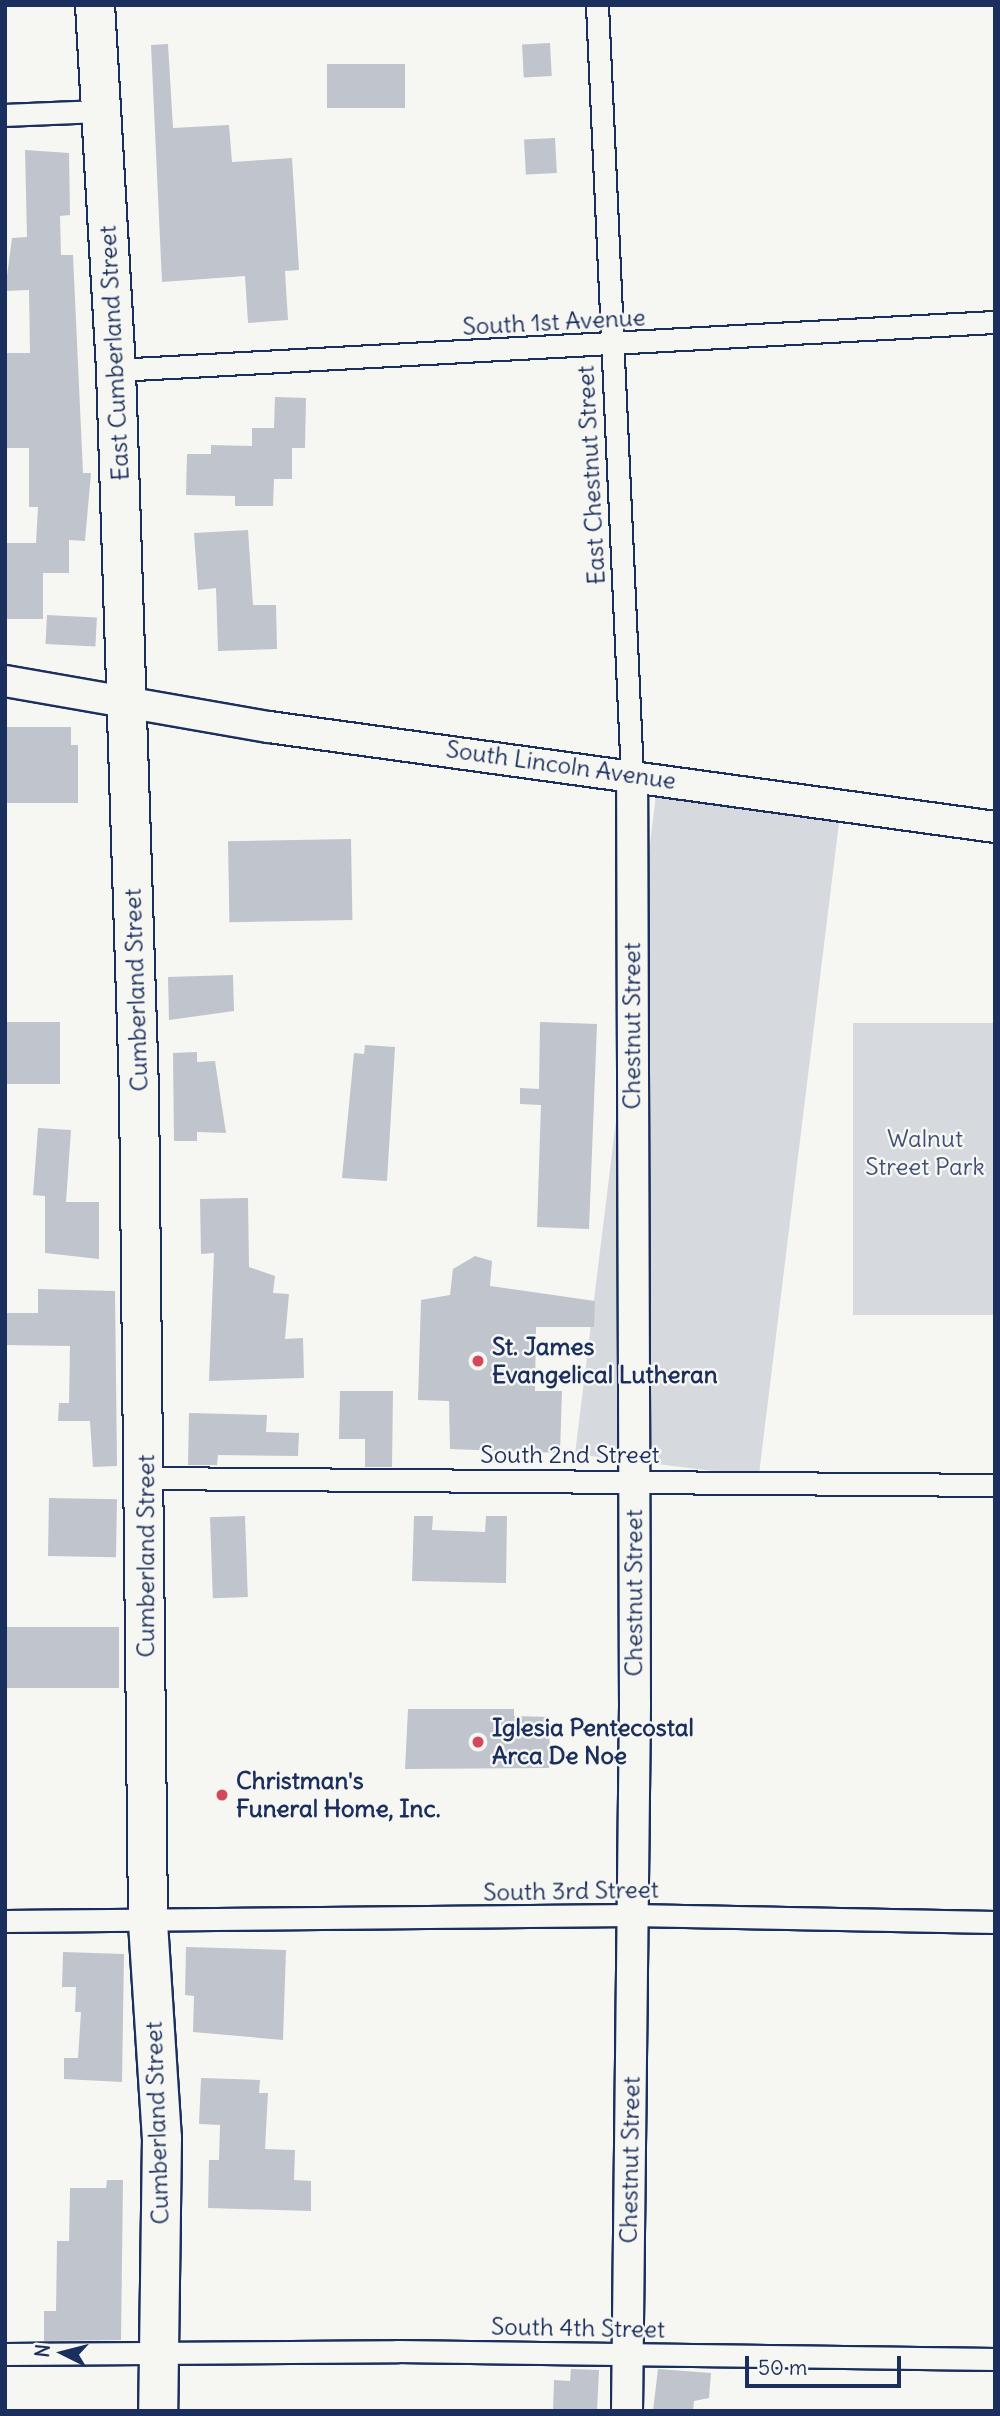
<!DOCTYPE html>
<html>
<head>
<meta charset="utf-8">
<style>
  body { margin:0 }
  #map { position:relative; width:1000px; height:2416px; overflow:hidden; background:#f6f6f2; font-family:Delius,sans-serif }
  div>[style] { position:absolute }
  .green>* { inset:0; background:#d6d9dd; transform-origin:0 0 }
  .building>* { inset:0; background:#c0c4cd; transform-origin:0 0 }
  .roads { filter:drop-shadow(2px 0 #1b2f5e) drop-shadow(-2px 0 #1b2f5e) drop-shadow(0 2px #1b2f5e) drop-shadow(0 -2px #1b2f5e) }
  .street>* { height:21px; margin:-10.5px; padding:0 10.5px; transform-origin:10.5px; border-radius:10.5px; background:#f6f6f2 }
  .secondary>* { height:30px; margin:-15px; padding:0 15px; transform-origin:15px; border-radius:15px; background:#f6f6f2 }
  .highway>* { height:38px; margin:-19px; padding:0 19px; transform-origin:19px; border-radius:19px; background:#f6f6f2 }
  .dots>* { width:19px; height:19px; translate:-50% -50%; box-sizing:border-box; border:4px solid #f6f6f2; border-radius:50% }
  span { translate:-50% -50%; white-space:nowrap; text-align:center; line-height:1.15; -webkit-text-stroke:5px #f6f6f2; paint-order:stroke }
  .street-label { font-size:24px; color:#1b2f5e }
  .park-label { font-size:24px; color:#405177 }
  .poi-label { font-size:24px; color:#1b2f5e; font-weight:700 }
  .left { translate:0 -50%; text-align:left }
  .frame { position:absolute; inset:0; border:7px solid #1b2f5e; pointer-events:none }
  .north { position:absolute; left:28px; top:2318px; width:70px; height:70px; -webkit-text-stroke:5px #f6f6f2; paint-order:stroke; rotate:276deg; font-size:19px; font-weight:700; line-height:28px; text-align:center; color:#1b2f5e }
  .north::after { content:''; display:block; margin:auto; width:24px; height:32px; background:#1b2f5e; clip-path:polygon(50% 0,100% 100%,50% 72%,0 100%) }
  .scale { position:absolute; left:745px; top:2356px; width:156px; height:32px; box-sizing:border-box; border:4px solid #1b2f5e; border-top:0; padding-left:9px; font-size:21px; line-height:24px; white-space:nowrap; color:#1b2f5e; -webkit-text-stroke:5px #f6f6f2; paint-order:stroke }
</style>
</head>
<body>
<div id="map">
  <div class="green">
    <i style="left:656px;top:795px;width:185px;height:664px;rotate:7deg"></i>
    <i style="left:853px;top:1023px;width:142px;height:292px"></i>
  </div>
  <div class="building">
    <i style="left:550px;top:43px;width:33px;height:28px;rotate:87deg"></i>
    <i style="clip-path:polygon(168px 44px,173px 128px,229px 125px,232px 162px,292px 158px,299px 270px,285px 271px,288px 320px,248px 323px,245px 276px,162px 282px,151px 45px)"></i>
    <i style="left:405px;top:64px;width:44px;height:78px;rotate:90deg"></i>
    <i style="left:555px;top:138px;width:35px;height:31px;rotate:87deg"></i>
    <i style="clip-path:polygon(25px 150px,69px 153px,70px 215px,60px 216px,61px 255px,73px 255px,83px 473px,91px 473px,85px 541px,69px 540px,69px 573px,43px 573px,43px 619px,6px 619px,5px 543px,36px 543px,38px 507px,29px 507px,29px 448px,5px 448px,5px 353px,30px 353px,29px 290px,5px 291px,12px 238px,27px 237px)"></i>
    <i style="clip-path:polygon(275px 397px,306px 398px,305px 448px,292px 448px,292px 479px,274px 479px,273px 506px,235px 506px,235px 496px,186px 495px,187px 454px,211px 454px,211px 445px,252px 446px,252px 428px,274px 428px)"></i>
    <i style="clip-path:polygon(248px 530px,253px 605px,276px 605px,277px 649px,218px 651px,216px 588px,198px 590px,194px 533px)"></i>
    <i style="left:47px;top:615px;width:50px;height:29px;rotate:3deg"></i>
    <i style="clip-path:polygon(5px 727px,71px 727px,71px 745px,78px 745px,78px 803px,5px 803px)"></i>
    <i style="left:351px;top:839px;width:81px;height:123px;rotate:89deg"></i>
    <i style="clip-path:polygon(233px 975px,234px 1011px,169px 1020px,168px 977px)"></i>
    <i style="left:5px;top:1022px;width:55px;height:62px"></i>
    <i style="clip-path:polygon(540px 1022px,597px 1024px,589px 1229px,537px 1227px,541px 1105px,520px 1104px,520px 1088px,539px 1089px)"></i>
    <i style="clip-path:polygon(365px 1045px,395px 1047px,387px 1181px,342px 1178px,354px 1053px,364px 1054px)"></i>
    <i style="clip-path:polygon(197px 1052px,197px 1062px,215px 1061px,226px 1133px,197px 1132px,197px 1141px,174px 1141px,173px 1053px)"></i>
    <i style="clip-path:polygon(38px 1128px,71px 1130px,66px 1202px,99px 1202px,99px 1259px,45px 1253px,45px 1196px,33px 1195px)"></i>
    <i style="clip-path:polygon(248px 1198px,249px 1267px,275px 1276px,273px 1293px,289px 1294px,285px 1339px,303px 1338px,304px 1378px,209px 1381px,214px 1253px,201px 1254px,200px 1199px)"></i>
    <i style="clip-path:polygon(475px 1256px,492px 1261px,490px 1286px,595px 1301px,594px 1327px,536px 1327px,535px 1391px,562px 1391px,560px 1453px,450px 1449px,449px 1401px,418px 1400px,421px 1300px,450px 1295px,453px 1269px)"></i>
    <i style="clip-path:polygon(38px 1289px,115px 1291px,117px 1466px,93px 1467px,90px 1421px,58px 1421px,59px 1403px,69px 1403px,70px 1346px,5px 1345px,5px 1313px,38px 1313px)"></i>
    <i style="clip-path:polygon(340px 1391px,393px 1391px,392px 1467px,365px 1467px,365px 1439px,339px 1439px)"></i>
    <i style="clip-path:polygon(189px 1413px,267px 1415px,266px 1432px,299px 1433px,298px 1456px,218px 1455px,217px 1465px,188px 1465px)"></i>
    <i style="left:49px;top:1498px;width:68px;height:58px;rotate:1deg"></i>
    <i style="left:245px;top:1516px;width:81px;height:35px;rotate:88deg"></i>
    <i style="clip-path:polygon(414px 1516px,433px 1516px,432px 1530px,485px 1532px,486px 1516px,507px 1516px,506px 1583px,412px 1581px)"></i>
    <i style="left:119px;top:1627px;width:61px;height:114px;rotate:90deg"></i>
    <i style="clip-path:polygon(408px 1709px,514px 1709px,514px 1716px,550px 1717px,549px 1768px,405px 1769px)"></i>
    <i style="clip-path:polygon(186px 1947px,286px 1950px,283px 2040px,193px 2032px,194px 1996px,185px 1995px)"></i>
    <i style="clip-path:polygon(63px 1952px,124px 1954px,122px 2082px,64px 2079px,64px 2058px,78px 2058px,81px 2012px,75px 2012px,76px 1987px,62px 1987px)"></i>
    <i style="clip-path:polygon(201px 2078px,260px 2080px,259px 2093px,268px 2093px,265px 2149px,295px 2150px,294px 2180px,311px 2181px,311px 2211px,208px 2208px,209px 2160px,219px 2160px,220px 2125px,199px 2124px)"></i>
    <i style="clip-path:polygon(107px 2180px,123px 2180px,121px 2340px,44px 2341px,44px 2311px,56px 2311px,57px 2241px,69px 2241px,70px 2188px,106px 2188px)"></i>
    <i style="clip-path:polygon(571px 2369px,599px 2370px,597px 2411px,553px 2411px,554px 2380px,570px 2381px)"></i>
    <i style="clip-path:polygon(658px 2369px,711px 2373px,709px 2398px,694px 2401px,693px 2411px,653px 2411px)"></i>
  </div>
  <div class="roads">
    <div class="street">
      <i style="left:597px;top:5px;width:771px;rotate:87.4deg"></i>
      <i style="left:5px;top:115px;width:96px;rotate:-2.4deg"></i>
      <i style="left:116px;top:370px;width:880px;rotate:-3.13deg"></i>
      <i style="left:145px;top:1478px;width:850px;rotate:0.47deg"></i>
      <i style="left:5px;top:1921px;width:627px;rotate:-0.55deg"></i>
      <i style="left:632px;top:1915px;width:363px;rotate:1.1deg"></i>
      <i style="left:5px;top:2354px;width:392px;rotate:-0.4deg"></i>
      <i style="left:397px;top:2351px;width:598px;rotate:0.77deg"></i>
    </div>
    <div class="secondary">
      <i style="left:5px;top:681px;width:268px;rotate:9.9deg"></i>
      <i style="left:269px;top:727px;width:733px;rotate:7.84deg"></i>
      <i style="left:627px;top:2411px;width:706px;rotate:-89.35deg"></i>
      <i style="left:635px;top:1705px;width:930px;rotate:-90.18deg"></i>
    </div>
    <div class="highway">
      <i style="left:95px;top:5px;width:366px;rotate:86.7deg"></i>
      <i style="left:116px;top:370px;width:719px;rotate:88.17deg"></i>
      <i style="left:139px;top:1089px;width:834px;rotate:89.38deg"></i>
      <i style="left:148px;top:1923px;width:215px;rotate:86.3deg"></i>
      <i style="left:162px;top:2138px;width:273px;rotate:90.8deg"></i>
    </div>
  </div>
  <div class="dots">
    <i style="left:478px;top:1361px;background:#d1495b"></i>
    <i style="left:478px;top:1742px;background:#d1495b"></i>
    <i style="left:222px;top:1795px;background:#d1495b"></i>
  </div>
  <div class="street-label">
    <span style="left:554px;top:322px;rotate:-3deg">South 1st Avenue</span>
    <span style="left:114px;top:353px;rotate:-93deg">East Cumberland Street</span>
    <span style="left:591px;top:475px;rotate:-93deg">East Chestnut Street</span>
    <span style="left:561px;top:765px;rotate:8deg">South Lincoln Avenue</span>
    <span style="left:136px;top:990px;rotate:-92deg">Cumberland Street</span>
    <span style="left:632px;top:1026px;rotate:-90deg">Chestnut Street</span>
    <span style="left:570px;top:1455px">South 2nd Street</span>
    <span style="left:146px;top:1556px;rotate:-90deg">Cumberland Street</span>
    <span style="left:634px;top:1593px;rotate:-90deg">Chestnut Street</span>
    <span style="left:571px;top:1891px;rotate:-1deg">South 3rd Street</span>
    <span style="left:157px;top:2123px;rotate:-92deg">Cumberland Street</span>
    <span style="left:630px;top:2160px;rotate:-89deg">Chestnut Street</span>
    <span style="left:578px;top:2328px;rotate:1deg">South 4th Street</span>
  </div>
  <div class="park-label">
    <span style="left:925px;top:1153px">Walnut<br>Street Park</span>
  </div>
  <div class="poi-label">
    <span class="left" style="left:492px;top:1361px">St. James<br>Evangelical Lutheran</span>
    <span class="left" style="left:492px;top:1742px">Iglesia Pentecostal<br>Arca De Noe</span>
    <span class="left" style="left:236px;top:1795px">Christman's<br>Funeral Home, Inc.</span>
  </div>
  <div class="frame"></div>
  <div class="north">N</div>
  <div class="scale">50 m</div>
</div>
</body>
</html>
